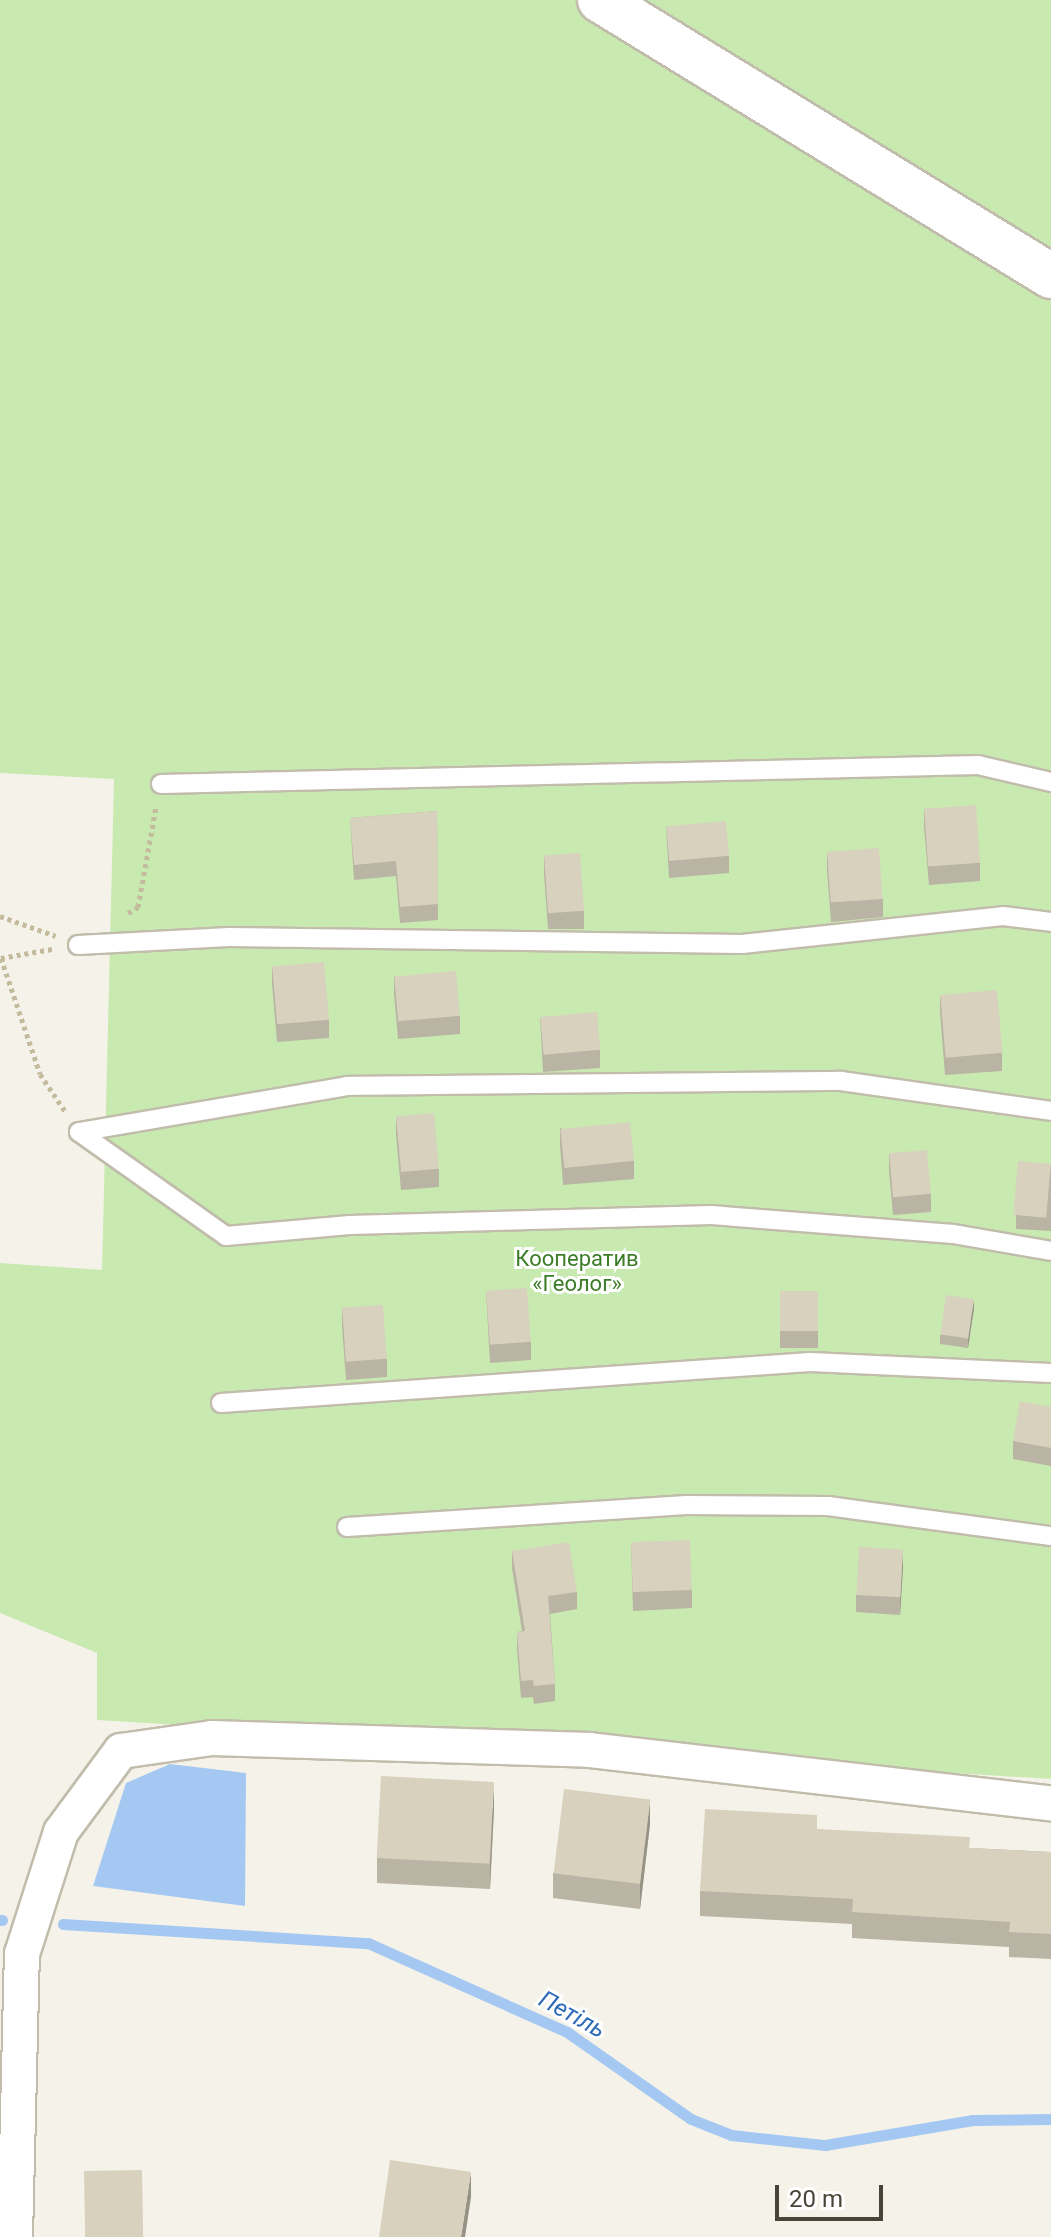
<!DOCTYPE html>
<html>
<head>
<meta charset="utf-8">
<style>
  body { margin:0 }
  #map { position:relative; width:1051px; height:2237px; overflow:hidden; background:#f5f3e9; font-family:Roboto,sans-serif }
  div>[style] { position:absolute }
  .green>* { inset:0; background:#c8eab1 }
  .water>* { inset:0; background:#a5c8f2 }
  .stream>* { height:11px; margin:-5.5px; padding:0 5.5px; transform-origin:5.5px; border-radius:5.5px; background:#a5c8f2 }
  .path>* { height:5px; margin-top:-2.5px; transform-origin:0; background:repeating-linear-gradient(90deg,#c3bb9c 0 4px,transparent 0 8px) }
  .roads { filter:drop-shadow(2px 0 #c1bcab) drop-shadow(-2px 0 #c1bcab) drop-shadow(0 2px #c1bcab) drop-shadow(0 -2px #c1bcab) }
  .service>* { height:18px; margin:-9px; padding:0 9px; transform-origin:9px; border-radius:9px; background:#fff }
  .minor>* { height:34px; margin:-17px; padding:0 17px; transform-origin:17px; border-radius:17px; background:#fff }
  .tertiary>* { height:44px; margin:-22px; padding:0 22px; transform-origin:22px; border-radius:22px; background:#fff }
  .wall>* { inset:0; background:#b9b4a3; transform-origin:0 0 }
  .shaded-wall>* { inset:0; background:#969285 }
  .building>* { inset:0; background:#d7d1be; transform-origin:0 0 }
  span { translate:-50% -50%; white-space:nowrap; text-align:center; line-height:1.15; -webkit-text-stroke:6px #fff; paint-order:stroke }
  .park-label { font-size:22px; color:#3c7d28 }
  .water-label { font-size:24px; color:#2d6ab8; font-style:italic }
  .scale { position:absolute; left:775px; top:2185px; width:108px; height:36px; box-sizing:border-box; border:4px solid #494437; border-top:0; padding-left:10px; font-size:24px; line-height:28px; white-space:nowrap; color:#494437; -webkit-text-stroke:6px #fff; paint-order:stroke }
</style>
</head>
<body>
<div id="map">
  <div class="green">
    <i style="clip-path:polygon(0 0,1051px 0,1051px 1779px,97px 1720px,97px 1653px,0 1613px,0 1263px,102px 1270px,114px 779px,0 773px)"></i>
  </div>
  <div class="water">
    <i style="clip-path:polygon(170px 1764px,246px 1773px,245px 1906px,93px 1886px,126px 1783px)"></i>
  </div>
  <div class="stream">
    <i style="left:0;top:1920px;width:2px"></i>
    <i style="left:63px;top:1924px;width:306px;rotate:3.6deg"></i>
    <i style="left:368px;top:1943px;width:218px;rotate:24.1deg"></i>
    <i style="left:567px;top:2032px;width:151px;rotate:35.1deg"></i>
    <i style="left:691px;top:2119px;width:43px;rotate:21.8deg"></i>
    <i style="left:731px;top:2135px;width:95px;rotate:6.1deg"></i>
    <i style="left:825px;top:2145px;width:150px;rotate:-9.6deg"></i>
    <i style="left:973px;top:2120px;width:78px;rotate:-0.7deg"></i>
  </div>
  <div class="path">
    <i style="left:128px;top:913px;width:12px;rotate:-31deg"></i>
    <i style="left:138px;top:907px;width:102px;rotate:-79.8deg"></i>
    <i style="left:0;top:916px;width:59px;rotate:19.7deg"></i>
    <i style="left:52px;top:949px;width:52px;rotate:170deg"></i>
    <i style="left:1px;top:958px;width:122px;rotate:71.4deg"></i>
    <i style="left:40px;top:1074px;width:45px;rotate:56deg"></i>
  </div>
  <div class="roads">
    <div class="service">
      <i style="left:161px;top:784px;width:817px;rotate:-1.33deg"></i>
      <i style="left:978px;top:765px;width:75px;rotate:13.1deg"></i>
      <i style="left:78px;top:945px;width:151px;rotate:-3deg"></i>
      <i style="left:229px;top:937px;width:513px;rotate:0.78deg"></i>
      <i style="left:742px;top:944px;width:262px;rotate:-6.1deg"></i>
      <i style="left:1003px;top:916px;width:48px;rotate:7.1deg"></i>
      <i style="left:79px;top:1132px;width:180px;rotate:35.3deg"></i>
      <i style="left:226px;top:1236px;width:124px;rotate:-5.1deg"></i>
      <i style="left:350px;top:1225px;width:361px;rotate:-1.6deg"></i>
      <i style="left:711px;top:1215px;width:243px;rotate:4.5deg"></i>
      <i style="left:953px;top:1234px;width:99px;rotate:9.8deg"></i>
      <i style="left:79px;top:1132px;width:272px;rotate:-9.7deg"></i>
      <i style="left:347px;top:1086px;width:494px;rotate:-0.6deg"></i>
      <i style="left:841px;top:1081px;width:212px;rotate:8.1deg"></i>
      <i style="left:221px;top:1403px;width:590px;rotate:-3.98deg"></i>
      <i style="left:810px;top:1362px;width:241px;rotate:2.6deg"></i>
      <i style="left:347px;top:1527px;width:340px;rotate:-3.7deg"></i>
      <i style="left:686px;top:1505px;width:142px;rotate:0.4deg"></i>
      <i style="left:828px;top:1506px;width:225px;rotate:7.7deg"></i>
    </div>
    <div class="minor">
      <i style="left:15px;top:2237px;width:283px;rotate:-88.6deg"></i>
      <i style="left:22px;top:1954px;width:128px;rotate:-72.3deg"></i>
      <i style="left:61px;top:1832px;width:101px;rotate:-53.5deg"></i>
      <i style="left:121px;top:1751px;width:92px;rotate:-8.1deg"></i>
      <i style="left:212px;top:1738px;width:378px;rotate:1.8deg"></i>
      <i style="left:590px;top:1750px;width:464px;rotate:6.6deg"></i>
    </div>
    <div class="tertiary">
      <i style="left:600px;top:0;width:529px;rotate:31.47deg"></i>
    </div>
  </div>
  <div class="wall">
    <i style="clip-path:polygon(924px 809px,980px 863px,980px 881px,929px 885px,924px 827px)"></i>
    <i style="clip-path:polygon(437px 811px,438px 920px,400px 923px,396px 876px,354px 880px,350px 818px)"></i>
    <i style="clip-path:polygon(666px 826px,729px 856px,729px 873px,669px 878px)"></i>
    <i style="clip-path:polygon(827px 853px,883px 899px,883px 917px,831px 922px,827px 870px)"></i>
    <i style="clip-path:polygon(544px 856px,584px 911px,584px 929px,548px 929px,544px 874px)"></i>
    <i style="clip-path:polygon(272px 967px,329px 1020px,329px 1038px,277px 1042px,272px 984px)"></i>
    <i style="clip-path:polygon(394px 976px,460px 1016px,460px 1034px,398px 1039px,394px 994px)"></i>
    <i style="clip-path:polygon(940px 995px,1002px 1053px,1002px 1071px,945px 1075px,940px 1012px)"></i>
    <i style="clip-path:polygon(540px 1017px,600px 1050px,600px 1068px,543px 1072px)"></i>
    <i style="clip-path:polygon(396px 1117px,439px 1169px,439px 1187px,401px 1190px,396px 1135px)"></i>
    <i style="clip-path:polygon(560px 1128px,634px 1161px,634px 1179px,563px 1185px,560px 1145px)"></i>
    <i style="clip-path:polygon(889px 1154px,931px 1194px,931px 1212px,893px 1215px,889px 1171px)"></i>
    <i style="clip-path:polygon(1051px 1164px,1051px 1231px,1016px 1229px,1016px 1215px)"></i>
    <i style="left:818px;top:1291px;width:57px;height:38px;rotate:90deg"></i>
    <i style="clip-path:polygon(486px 1292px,531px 1342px,531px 1360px,490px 1363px)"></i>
    <i style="clip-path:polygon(974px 1308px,968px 1348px,940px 1344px,940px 1335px)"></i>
    <i style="clip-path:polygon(342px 1309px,387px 1359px,387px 1377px,346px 1380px,342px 1326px)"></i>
    <i style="clip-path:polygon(1051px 1407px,1051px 1466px,1013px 1459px,1013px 1441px)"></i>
    <i style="clip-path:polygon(631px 1543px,692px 1590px,692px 1608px,633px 1611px)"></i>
    <i style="clip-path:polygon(512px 1551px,577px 1592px,577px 1609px,550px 1614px,555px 1684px,555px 1701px,534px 1704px,533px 1697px,521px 1698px,517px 1649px,517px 1632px,522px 1631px,512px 1568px)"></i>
    <i style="clip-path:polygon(903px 1567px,900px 1615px,856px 1612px,856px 1595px)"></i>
    <i style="clip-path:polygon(494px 1808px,490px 1889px,377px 1883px,377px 1858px)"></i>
    <i style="clip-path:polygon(650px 1824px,640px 1909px,553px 1898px,553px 1873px)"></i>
    <i style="clip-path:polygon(817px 1829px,970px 1848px,1051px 1852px,1051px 1959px,1009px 1957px,1009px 1947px,852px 1938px,852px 1924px,700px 1916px,700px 1891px)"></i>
  </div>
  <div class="shaded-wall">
    <i style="clip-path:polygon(974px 1299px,974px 1308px,968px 1348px,968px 1339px)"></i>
    <i style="clip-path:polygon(903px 1549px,903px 1567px,900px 1615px,900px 1597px)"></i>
    <i style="clip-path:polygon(494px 1782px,494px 1808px,490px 1889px,490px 1864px)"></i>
    <i style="clip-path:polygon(650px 1799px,650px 1824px,640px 1909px,640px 1883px)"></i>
    <i style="clip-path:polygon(471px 2172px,471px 2197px,465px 2237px,461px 2237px)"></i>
  </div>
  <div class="building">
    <i style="left:976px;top:805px;width:58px;height:52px;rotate:86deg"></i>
    <i style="clip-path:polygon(437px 811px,438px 904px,400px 907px,396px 861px,354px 865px,350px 818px)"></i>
    <i style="left:726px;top:821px;width:35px;height:60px;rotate:85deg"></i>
    <i style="left:879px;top:848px;width:51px;height:52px;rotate:86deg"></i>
    <i style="left:580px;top:853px;width:58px;height:36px;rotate:86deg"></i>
    <i style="left:324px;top:962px;width:58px;height:52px;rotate:85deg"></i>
    <i style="left:456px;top:971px;width:45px;height:62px;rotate:85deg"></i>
    <i style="left:997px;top:990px;width:63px;height:57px;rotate:85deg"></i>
    <i style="left:597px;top:1012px;width:38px;height:57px;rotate:85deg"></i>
    <i style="left:434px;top:1113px;width:56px;height:38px;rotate:85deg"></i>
    <i style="left:630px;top:1122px;width:39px;height:70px;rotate:84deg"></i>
    <i style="left:927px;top:1150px;width:44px;height:38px;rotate:85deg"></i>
    <i style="left:1018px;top:1161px;width:33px;height:54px;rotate:5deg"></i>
    <i style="left:527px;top:1288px;width:54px;height:41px;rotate:86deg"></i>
    <i style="left:818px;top:1291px;width:40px;height:38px;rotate:90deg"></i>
    <i style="left:946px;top:1295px;width:28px;height:40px;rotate:8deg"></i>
    <i style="left:383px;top:1305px;width:54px;height:41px;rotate:86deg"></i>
    <i style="clip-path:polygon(1020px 1401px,1051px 1407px,1051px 1448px,1013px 1441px)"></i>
    <i style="left:690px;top:1540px;width:50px;height:59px;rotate:88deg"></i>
    <i style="clip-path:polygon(569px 1542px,577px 1592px,548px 1596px,555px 1684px,534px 1686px,533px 1680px,521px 1681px,517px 1632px,525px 1631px,512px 1551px)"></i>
    <i style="left:859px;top:1547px;width:44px;height:48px;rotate:3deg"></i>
    <i style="left:381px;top:1776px;width:113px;height:82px;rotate:3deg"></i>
    <i style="left:564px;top:1789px;width:87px;height:85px;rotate:7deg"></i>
    <i style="clip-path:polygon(705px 1809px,817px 1815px,817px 1829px,970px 1837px,969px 1848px,1051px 1852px,1051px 1934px,1009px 1932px,1010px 1922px,852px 1912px,853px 1899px,700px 1891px)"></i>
    <i style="clip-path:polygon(390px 2160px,471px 2172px,461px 2237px,379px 2237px)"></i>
    <i style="left:142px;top:2170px;width:67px;height:58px;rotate:89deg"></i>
  </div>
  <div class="park-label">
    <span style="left:577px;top:1271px">Кооператив<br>«Геолог»</span>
  </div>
  <div class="water-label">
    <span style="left:572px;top:2015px;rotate:29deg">Петіль</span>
  </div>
  <div class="scale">20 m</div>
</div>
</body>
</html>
